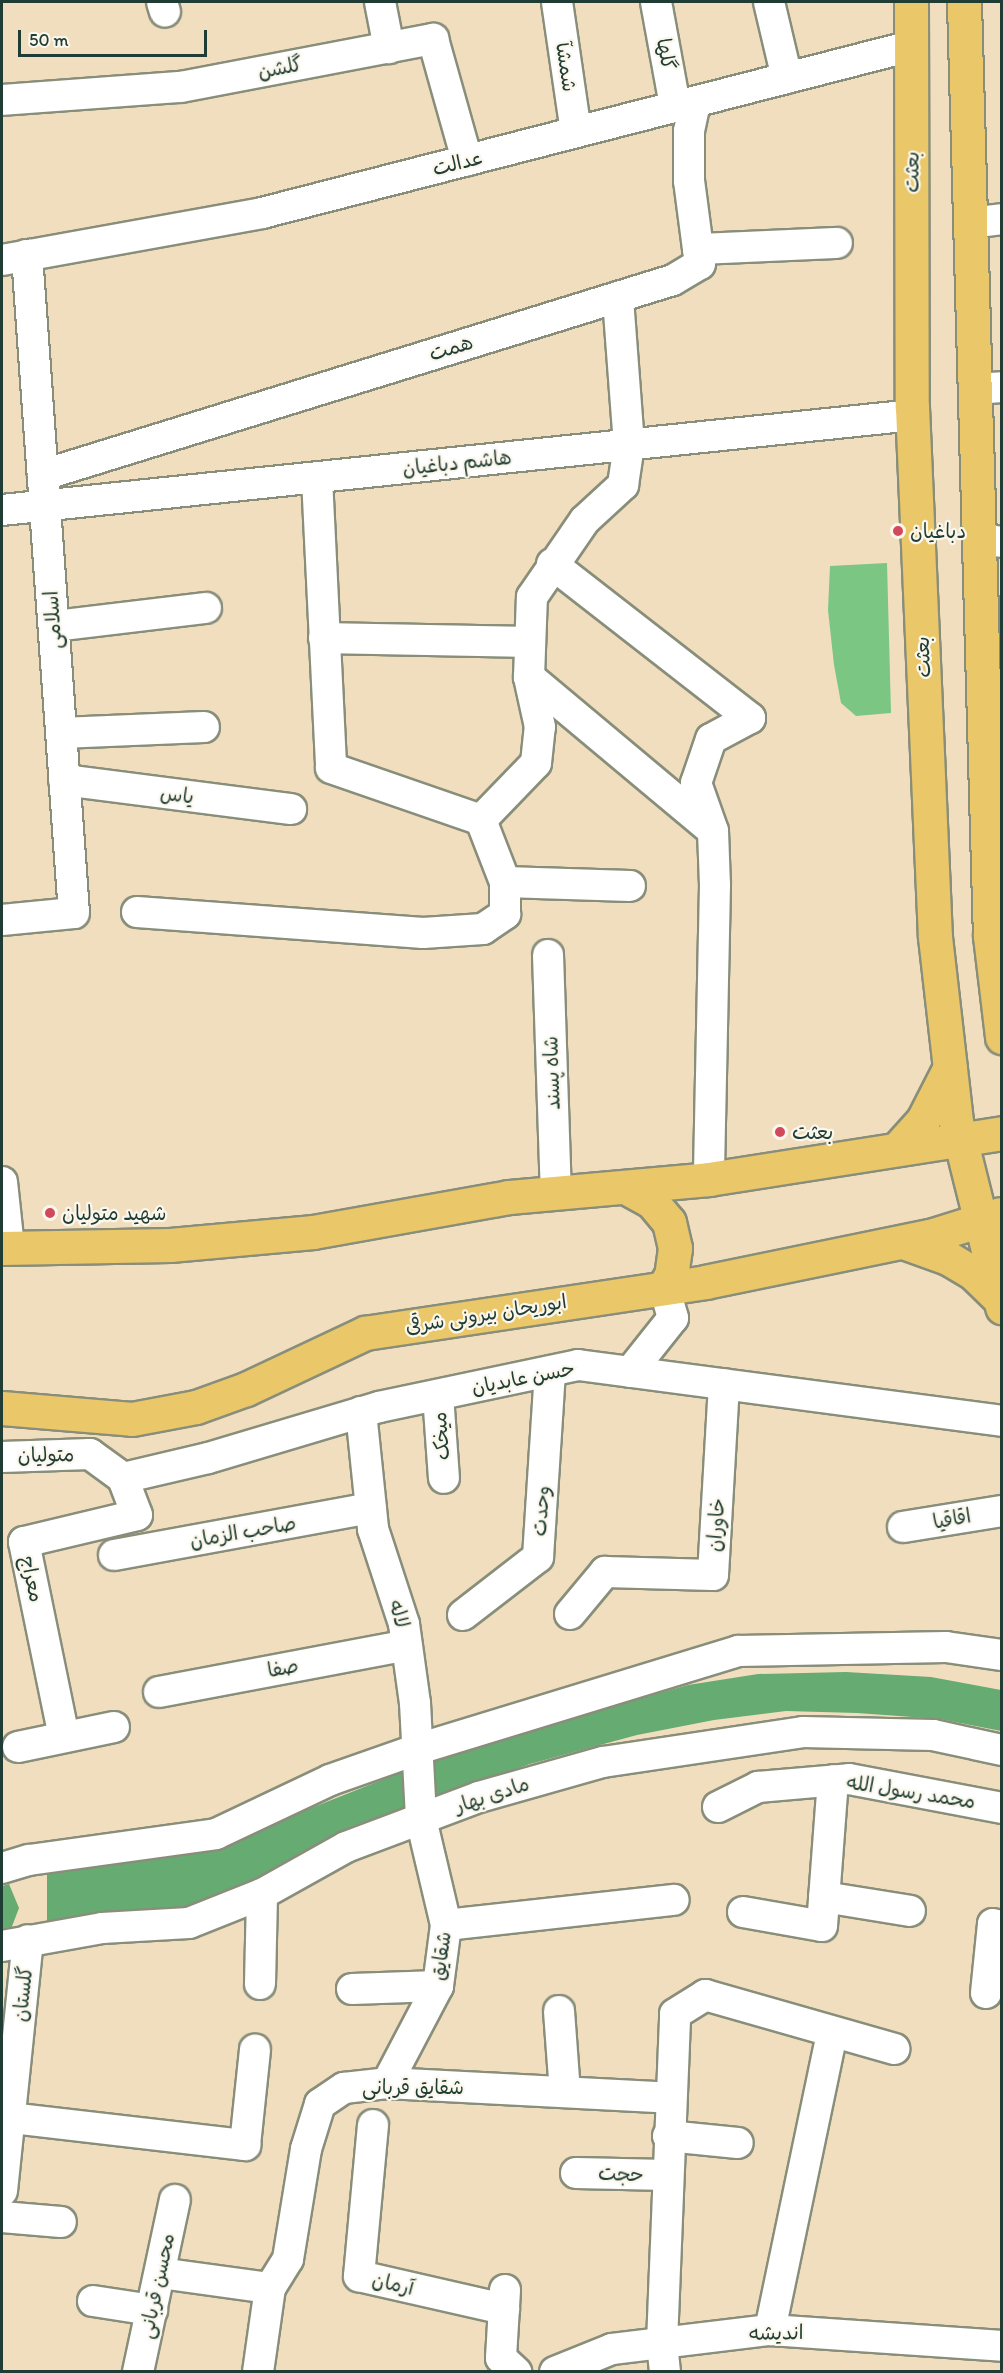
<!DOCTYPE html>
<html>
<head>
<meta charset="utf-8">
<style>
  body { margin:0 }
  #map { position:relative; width:1003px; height:2373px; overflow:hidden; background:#f1debf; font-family:Itim,"Playpen Sans Arabic",sans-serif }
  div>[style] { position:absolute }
  .green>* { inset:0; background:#7cc684 }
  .forest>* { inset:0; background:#65ab72 }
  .roads { filter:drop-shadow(2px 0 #888e7a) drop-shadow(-2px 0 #888e7a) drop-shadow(0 2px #888e7a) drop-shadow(0 -2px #888e7a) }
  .minor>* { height:30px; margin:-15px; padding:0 15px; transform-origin:15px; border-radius:15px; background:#fff }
  .major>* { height:33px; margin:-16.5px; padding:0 16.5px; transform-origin:16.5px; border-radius:16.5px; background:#eac769 }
  .dots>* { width:16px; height:16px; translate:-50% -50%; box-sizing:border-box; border:3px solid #fbf7ec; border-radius:50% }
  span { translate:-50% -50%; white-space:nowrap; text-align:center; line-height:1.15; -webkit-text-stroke:4.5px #fbf7ec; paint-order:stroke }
  .street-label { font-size:20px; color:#1f3d34 }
  .poi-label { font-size:20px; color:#1f3d34 }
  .left { translate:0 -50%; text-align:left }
  .frame { position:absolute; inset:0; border:3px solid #1f3d34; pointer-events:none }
  .scale { position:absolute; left:18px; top:30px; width:189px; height:27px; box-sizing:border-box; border:3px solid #1f3d34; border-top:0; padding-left:8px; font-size:18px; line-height:21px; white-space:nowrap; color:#1f3d34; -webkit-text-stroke:4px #fbf7ec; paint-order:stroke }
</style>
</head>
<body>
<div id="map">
  <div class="green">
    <i style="clip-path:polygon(887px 563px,891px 713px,856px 716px,841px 703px,834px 665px,828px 610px,830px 566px)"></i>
  </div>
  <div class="forest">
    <i style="clip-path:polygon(846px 1672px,931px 1677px,1001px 1690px,1001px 1731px,940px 1719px,857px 1713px,786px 1711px,714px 1720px,637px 1735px,530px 1764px,431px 1798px,429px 1758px,688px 1685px,758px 1674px)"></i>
    <i style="clip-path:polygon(407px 1770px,411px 1812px,257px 1884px,186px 1910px,47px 1921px,47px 1869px,223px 1843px)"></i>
    <i style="clip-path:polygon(9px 1884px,19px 1908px,11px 1929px,2px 1931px,2px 1886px)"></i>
  </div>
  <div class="roads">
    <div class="minor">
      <i style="left:162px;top:2px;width:10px;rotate:73deg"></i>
      <i style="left:380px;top:2px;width:47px;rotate:78.9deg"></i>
      <i style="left:557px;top:2px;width:131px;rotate:81.7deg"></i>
      <i style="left:656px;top:2px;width:106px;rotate:79.6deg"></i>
      <i style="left:769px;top:2px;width:78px;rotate:76.7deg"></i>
      <i style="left:2px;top:100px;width:179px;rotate:-4.2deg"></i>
      <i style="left:181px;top:87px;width:257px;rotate:-10.8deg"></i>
      <i style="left:433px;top:39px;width:126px;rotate:74.3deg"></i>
      <i style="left:970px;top:223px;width:32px;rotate:-7deg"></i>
      <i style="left:698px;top:249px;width:139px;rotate:-2.5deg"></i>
      <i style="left:2px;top:260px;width:264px;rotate:-10.2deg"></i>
      <i style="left:262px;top:213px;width:670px;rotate:-14.43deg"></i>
      <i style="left:975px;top:389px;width:27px;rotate:-4deg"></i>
      <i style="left:43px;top:475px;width:659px;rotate:-17.2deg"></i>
      <i style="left:673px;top:280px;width:31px;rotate:-31deg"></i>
      <i style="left:700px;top:264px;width:84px;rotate:-97.5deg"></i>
      <i style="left:689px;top:181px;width:50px;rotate:-90deg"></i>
      <i style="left:689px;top:131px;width:30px;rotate:-78deg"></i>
      <i style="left:317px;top:478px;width:290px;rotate:87.2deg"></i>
      <i style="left:331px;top:768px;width:159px;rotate:19.1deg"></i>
      <i style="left:2px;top:510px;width:916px;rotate:-5.95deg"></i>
      <i style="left:979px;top:539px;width:23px;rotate:7deg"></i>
      <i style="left:552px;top:564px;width:251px;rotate:37.9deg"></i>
      <i style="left:750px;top:718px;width:44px;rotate:151.7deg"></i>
      <i style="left:711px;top:739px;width:46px;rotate:108.8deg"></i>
      <i style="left:696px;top:783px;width:51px;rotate:70.5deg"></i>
      <i style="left:713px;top:831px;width:54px;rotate:87.9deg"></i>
      <i style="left:715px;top:885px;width:294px;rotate:91.2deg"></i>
      <i style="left:54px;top:626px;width:153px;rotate:-6.8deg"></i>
      <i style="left:324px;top:638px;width:206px;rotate:1.1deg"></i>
      <i style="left:529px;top:677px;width:237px;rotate:39.9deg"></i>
      <i style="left:61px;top:733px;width:143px;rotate:-2.4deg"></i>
      <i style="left:64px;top:780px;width:229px;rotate:7.3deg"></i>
      <i style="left:505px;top:882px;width:125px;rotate:1.8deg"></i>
      <i style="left:137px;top:912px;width:287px;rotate:4.2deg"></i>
      <i style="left:423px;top:933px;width:60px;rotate:-3.8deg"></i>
      <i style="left:483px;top:929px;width:27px;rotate:-34deg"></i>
      <i style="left:505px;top:914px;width:32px;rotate:-90deg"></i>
      <i style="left:505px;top:882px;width:66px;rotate:-111.2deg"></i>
      <i style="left:481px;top:820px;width:79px;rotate:-46deg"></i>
      <i style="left:536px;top:763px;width:36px;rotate:-84deg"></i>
      <i style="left:540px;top:727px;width:51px;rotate:-102.4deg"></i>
      <i style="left:529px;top:677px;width:80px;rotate:-87.9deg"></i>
      <i style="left:532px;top:597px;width:93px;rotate:-55.5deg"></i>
      <i style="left:585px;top:520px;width:52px;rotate:-42.6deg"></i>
      <i style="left:623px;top:485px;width:40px;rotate:-81.5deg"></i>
      <i style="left:629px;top:445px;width:148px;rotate:-94.3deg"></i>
      <i style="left:2px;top:920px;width:72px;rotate:-5.6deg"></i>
      <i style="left:74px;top:913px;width:660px;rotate:-94.09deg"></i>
      <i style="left:548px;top:955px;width:237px;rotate:88.1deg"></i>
      <i style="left:2px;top:1182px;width:66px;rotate:83.9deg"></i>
      <i style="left:630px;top:1372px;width:69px;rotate:-51.5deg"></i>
      <i style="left:673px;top:1318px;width:32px;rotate:-106deg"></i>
      <i style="left:438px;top:1395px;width:83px;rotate:85.9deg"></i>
      <i style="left:361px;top:1412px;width:118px;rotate:84.1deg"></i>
      <i style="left:373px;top:1529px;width:100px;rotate:71.9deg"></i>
      <i style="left:404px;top:1624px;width:80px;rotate:82.1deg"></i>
      <i style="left:415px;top:1703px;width:116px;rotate:87deg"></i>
      <i style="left:421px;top:1819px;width:109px;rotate:76.7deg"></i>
      <i style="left:446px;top:1925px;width:62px;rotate:97.5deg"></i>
      <i style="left:438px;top:1986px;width:110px;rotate:117.7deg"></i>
      <i style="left:2px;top:1457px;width:88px;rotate:-2deg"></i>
      <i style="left:123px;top:1478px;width:87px;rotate:-13.2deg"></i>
      <i style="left:208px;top:1458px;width:178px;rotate:-16.6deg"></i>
      <i style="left:379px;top:1407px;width:203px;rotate:-11.9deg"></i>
      <i style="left:578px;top:1365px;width:428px;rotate:7.5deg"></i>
      <i style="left:903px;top:1527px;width:100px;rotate:-9.2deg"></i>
      <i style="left:114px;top:1555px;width:261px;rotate:-10.4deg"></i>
      <i style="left:570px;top:1614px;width:55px;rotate:-50.2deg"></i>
      <i style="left:605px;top:1572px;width:108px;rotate:1.6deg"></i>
      <i style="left:713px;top:1575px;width:191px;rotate:-86.7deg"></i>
      <i style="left:463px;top:1615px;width:95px;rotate:-37.7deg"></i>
      <i style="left:538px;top:1557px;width:186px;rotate:-86.3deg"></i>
      <i style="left:159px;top:1692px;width:252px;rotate:-10.7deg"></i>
      <i style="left:64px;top:1737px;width:199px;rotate:-101.6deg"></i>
      <i style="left:24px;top:1542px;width:116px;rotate:-13.4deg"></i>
      <i style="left:137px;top:1515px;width:40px;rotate:-111deg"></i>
      <i style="left:123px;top:1478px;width:41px;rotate:-144deg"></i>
      <i style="left:18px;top:1747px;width:98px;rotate:-11.8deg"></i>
      <i style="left:718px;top:1807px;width:45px;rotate:-26.6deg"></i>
      <i style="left:758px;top:1787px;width:91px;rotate:-5deg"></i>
      <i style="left:849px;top:1779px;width:156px;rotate:10.7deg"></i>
      <i style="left:2px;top:1868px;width:28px;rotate:-17deg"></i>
      <i style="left:29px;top:1860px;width:189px;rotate:-7.9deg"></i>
      <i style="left:216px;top:1834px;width:126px;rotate:-25.3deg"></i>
      <i style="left:330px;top:1780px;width:93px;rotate:-19.4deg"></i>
      <i style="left:418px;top:1749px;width:335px;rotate:-17deg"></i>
      <i style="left:738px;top:1651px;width:208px;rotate:-1.1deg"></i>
      <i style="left:946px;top:1647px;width:57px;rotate:8.1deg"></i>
      <i style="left:824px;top:1897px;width:87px;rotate:9.2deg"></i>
      <i style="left:743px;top:1912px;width:80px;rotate:10deg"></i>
      <i style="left:822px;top:1926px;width:146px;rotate:-85.7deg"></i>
      <i style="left:446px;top:1925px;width:229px;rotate:-6.3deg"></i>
      <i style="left:2px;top:1946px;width:102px;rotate:-10.2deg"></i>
      <i style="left:102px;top:1928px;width:87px;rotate:-3.3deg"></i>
      <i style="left:189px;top:1923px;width:79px;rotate:-21.7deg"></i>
      <i style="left:262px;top:1894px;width:96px;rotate:-29.2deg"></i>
      <i style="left:346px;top:1847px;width:142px;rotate:-20.6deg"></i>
      <i style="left:479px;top:1797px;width:129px;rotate:-15.8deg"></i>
      <i style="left:603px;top:1762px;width:202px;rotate:-8.5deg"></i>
      <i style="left:803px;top:1732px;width:130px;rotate:1.3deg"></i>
      <i style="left:933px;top:1735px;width:71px;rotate:12.3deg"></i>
      <i style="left:260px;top:1984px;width:90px;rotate:-88.7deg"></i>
      <i style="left:352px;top:1989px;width:86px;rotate:-2deg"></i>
      <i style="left:986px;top:1993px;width:69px;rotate:-84.2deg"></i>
      <i style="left:993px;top:1924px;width:9px;rotate:13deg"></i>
      <i style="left:559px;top:2011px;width:81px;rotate:85.8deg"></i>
      <i style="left:11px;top:2118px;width:236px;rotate:6.6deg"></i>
      <i style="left:245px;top:2145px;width:96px;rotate:-84deg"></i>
      <i style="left:373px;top:2125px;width:152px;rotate:95.3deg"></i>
      <i style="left:359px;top:2276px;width:149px;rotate:12.8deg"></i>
      <i style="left:668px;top:2136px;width:70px;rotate:5.7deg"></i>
      <i style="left:576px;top:2173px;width:91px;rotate:1.3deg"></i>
      <i style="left:2px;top:2191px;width:252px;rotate:-84.1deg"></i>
      <i style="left:2px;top:2217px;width:59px;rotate:4.8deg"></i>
      <i style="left:160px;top:2273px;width:111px;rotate:7.8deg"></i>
      <i style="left:270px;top:2288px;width:34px;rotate:-58deg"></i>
      <i style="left:288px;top:2259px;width:111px;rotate:-80.7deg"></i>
      <i style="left:306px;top:2149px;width:47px;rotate:-72.7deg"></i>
      <i style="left:320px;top:2104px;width:29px;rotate:-34deg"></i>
      <i style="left:344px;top:2088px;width:43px;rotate:-6.6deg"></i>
      <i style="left:387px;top:2083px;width:283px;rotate:3deg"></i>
      <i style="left:505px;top:2290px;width:68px;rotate:93.4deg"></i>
      <i style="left:501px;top:2358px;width:21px;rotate:43deg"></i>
      <i style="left:93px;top:2301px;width:60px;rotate:8.7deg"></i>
      <i style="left:770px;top:2330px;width:304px;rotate:-78.2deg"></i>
      <i style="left:138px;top:2372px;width:176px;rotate:-77.9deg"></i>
      <i style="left:258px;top:2372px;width:85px;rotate:-81.9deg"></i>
      <i style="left:555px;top:2372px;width:61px;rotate:-22deg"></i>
      <i style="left:612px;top:2349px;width:159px;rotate:-6.9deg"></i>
      <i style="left:770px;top:2330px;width:233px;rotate:3.9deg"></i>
      <i style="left:665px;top:2372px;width:29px;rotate:-96deg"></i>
      <i style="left:662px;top:2343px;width:329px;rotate:-87.7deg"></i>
      <i style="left:675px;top:2014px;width:36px;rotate:-32deg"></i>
      <i style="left:705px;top:1995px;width:197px;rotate:15.9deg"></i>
    </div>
    <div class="major">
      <i style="left:911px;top:2px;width:405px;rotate:89.9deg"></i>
      <i style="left:912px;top:407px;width:530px;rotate:87.52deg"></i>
      <i style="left:935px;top:937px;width:186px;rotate:83.5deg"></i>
      <i style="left:956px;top:1122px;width:191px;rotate:76deg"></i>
      <i style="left:964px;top:2px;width:934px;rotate:88.41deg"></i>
      <i style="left:990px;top:936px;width:102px;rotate:83.2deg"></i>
      <i style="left:897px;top:1149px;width:39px;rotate:-48deg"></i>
      <i style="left:923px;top:1120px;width:59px;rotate:-63deg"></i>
      <i style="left:629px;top:1189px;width:26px;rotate:29deg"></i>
      <i style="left:652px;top:1202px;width:26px;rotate:50deg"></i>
      <i style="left:669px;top:1222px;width:27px;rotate:77deg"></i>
      <i style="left:675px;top:1248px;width:27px;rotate:98deg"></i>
      <i style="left:671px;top:1275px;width:14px;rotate:120deg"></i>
      <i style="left:903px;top:1242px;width:48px;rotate:19.6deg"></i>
      <i style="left:948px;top:1258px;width:29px;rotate:31deg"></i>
      <i style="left:973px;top:1273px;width:36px;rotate:44deg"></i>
      <i style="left:2px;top:1248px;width:168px;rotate:-1deg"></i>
      <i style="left:170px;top:1245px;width:144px;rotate:-5.2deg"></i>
      <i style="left:313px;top:1232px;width:199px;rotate:-10.1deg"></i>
      <i style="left:509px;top:1197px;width:201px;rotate:-5.1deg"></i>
      <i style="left:709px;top:1179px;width:297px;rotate:-8.9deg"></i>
      <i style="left:2px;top:1408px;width:130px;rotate:4.8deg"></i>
      <i style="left:132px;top:1419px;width:65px;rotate:-10.6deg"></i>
      <i style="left:196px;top:1407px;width:53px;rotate:-19.8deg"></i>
      <i style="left:246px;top:1389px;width:132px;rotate:-25.2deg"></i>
      <i style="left:365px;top:1333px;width:344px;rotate:-8.5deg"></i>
      <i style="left:705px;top:1282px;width:230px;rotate:-11.6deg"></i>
      <i style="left:930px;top:1236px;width:73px;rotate:-17.4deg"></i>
    </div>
  </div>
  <div class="dots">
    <i style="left:898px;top:531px;background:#d1495b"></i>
    <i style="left:780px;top:1132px;background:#d1495b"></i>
    <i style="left:50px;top:1213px;background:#d1495b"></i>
  </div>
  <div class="street-label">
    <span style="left:666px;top:54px;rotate:80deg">گلها</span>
    <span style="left:566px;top:67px;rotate:82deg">شمشآ</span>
    <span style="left:280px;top:68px;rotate:-11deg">گلشن</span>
    <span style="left:458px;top:163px;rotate:-14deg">عدالت</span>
    <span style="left:912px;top:172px;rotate:-90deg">بعثت</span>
    <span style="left:451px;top:348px;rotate:-17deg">همت</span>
    <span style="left:457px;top:463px;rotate:-6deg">هاشم دباغیان</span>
    <span style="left:53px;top:620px;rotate:-94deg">اسلامی</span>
    <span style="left:923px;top:657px;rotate:-92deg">بعثت</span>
    <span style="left:177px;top:795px;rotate:7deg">یاس</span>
    <span style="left:552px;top:1073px;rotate:-92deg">شاه پسند</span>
    <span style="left:486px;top:1314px;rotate:-9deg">ابوریحان بیرونی شرقی</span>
    <span style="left:523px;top:1378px;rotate:-11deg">حسن عابدیان</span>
    <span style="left:441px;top:1436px;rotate:-94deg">میخک</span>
    <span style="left:46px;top:1455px;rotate:-1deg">متولیان</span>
    <span style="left:541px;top:1511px;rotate:-86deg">وحدت</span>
    <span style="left:952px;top:1519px;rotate:-10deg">اقاقیا</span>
    <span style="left:716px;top:1525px;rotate:-86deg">خاوران</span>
    <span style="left:243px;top:1532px;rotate:-10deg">صاحب الزمان</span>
    <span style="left:32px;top:1579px;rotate:78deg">معراج</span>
    <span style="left:399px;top:1614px;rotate:75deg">لاله</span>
    <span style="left:283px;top:1668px;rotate:-11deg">صفا</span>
    <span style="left:911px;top:1792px;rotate:9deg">محمد رسول الله</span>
    <span style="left:492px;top:1795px;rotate:-18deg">مادی بهار</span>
    <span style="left:441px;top:1956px;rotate:-82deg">شقایق</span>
    <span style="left:23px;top:1994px;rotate:-84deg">گلستان</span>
    <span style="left:413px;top:2087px">شقایق قربانی</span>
    <span style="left:621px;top:2174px;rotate:2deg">حجت</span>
    <span style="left:393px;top:2284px;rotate:13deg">آرمان</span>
    <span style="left:157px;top:2286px;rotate:-78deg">محسن قربانی</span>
    <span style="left:776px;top:2333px;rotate:-1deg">اندیشه</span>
  </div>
  <div class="poi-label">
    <span class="left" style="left:910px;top:531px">دباغیان</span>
    <span class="left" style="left:792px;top:1132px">بعثت</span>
    <span class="left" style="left:62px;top:1213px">شهید متولیان</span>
  </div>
  <div class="frame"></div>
  <div class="scale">50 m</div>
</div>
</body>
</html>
